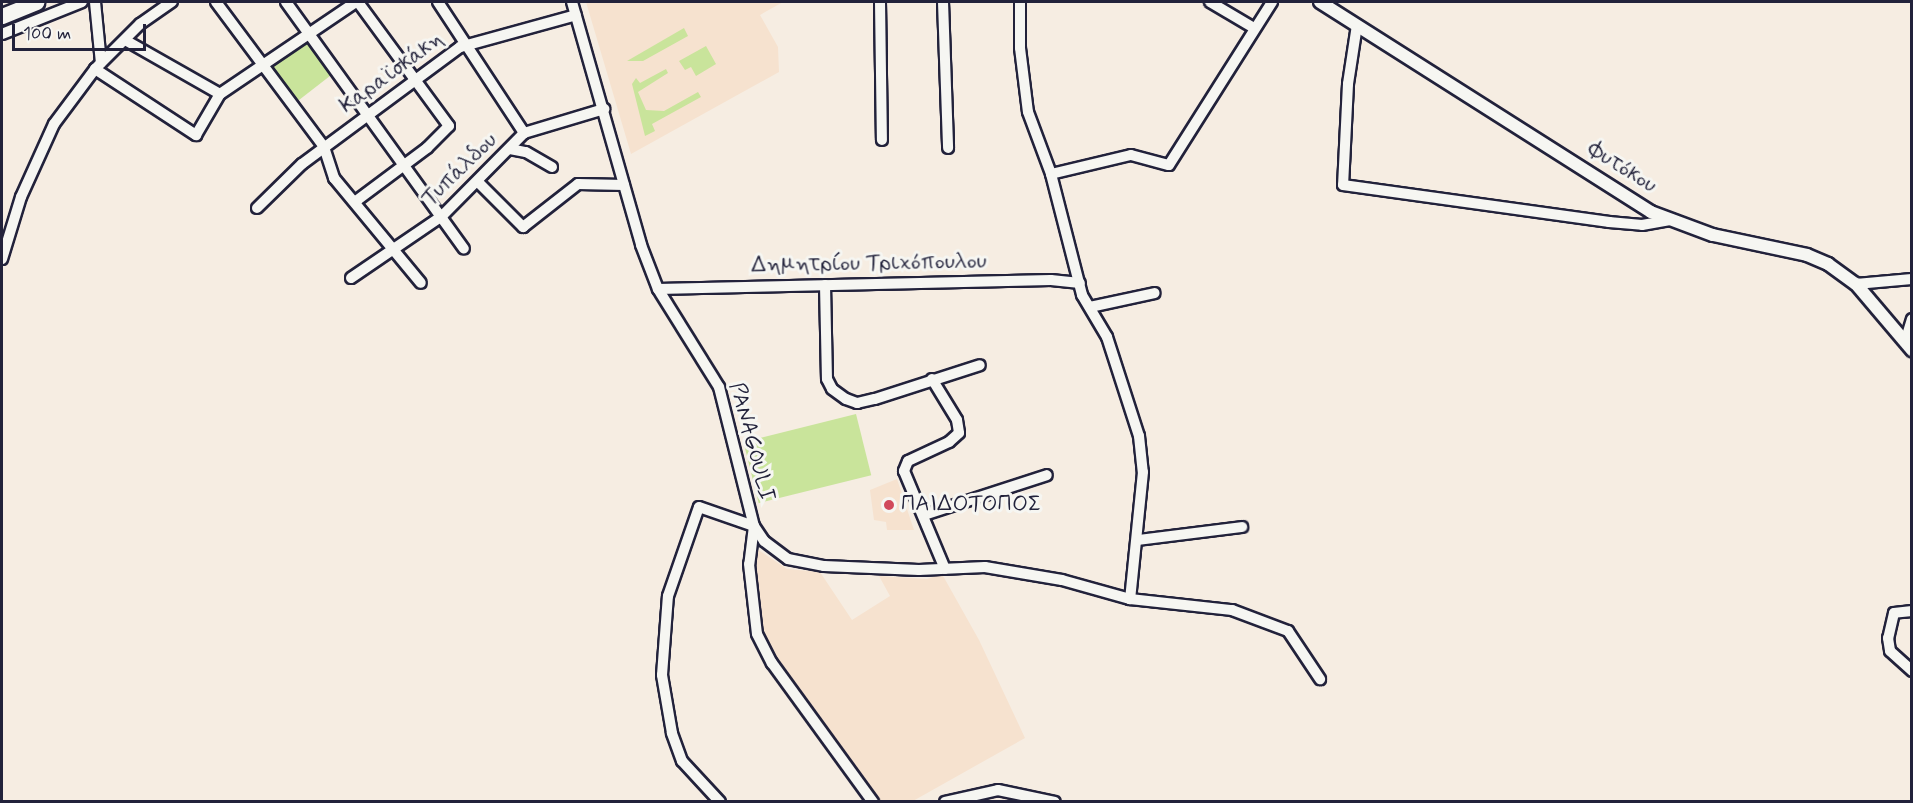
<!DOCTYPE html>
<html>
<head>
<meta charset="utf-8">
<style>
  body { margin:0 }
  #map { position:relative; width:1913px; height:803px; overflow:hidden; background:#f6ede2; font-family:Mynerve,sans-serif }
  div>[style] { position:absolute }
  .built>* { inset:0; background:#f6e2cf }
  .green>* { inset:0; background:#c9e49b; transform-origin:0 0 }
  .roads { filter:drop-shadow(2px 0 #22223b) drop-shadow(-2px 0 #22223b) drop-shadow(0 2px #22223b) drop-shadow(0 -2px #22223b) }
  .minor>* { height:10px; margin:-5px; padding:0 5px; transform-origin:5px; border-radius:5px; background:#f6f6f2 }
  .tertiary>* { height:12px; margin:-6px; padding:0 6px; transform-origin:6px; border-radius:6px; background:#f6f6f2 }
  .primary>* { height:15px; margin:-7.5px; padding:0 7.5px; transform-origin:7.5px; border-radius:7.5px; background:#f6f6f2 }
  .dots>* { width:16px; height:16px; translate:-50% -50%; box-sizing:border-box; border:3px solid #f6f6f2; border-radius:50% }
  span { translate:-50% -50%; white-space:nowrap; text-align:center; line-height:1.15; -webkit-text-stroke:6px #f6f6f2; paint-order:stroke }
  .street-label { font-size:22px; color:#22223b }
  .poi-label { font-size:22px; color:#22223b }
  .left { translate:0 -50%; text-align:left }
  .frame { position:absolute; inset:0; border:3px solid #22223b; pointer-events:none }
  .scale { position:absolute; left:12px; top:24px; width:134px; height:27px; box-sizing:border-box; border:3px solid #22223b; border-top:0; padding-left:8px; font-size:18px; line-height:21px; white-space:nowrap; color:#22223b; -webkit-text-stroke:4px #f6f6f2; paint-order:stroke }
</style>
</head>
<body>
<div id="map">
  <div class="built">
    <i style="clip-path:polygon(586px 2px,783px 2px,760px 15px,778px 47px,779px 72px,631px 154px)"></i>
    <i style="clip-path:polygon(897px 479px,914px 530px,887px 530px,886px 522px,874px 520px,870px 490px)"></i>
    <i style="clip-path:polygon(754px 547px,787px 569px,820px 572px,852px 620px,890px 596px,879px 576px,927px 579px,942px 574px,979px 640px,1025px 738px,913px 801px,878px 801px,767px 650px,754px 615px)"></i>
  </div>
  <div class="green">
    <i style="clip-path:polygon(684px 28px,688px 36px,643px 61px,627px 61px)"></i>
    <i style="left:307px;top:38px;width:44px;height:49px;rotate:52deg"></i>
    <i style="clip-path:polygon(706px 46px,716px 64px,696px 76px,691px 67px,685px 70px,679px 61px)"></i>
    <i style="clip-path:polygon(666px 69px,668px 73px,638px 92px,646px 110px,664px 111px,698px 92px,701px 97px,652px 124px,655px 131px,645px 136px,632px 84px,636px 78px,640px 83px)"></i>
    <i style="left:856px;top:414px;width:63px;height:116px;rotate:76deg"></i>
  </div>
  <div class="roads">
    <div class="minor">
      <i style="left:95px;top:2px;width:61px;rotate:84.4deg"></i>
      <i style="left:216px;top:2px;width:181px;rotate:53.3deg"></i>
      <i style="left:324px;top:147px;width:33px;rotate:72deg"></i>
      <i style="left:334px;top:178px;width:136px;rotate:50.4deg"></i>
      <i style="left:286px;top:2px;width:304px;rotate:54.2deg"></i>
      <i style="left:438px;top:2px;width:157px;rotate:56.7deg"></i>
      <i style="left:572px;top:2px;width:253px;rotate:74.1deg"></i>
      <i style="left:641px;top:245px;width:47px;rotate:68.9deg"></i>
      <i style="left:658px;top:289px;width:115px;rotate:58.1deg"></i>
      <i style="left:719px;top:387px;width:143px;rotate:75.9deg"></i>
      <i style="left:754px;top:526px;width:18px;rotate:56deg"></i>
      <i style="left:764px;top:541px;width:30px;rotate:37deg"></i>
      <i style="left:788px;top:559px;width:37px;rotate:11deg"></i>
      <i style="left:824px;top:566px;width:95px;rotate:2.4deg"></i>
      <i style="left:919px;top:570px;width:66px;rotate:-2.6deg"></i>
      <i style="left:985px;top:567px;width:78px;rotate:9.6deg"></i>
      <i style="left:1062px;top:580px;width:71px;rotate:15.6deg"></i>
      <i style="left:1130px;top:599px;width:103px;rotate:6.2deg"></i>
      <i style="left:1232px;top:610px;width:60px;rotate:20.6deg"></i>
      <i style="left:1288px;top:631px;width:58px;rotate:56.3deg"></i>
      <i style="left:880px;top:2px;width:138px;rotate:89.2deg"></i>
      <i style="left:943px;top:2px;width:146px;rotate:88deg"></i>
      <i style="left:1020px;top:2px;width:46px;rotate:90deg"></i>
      <i style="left:1020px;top:48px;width:64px;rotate:82.9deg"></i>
      <i style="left:1028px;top:112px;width:66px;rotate:69.6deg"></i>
      <i style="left:1051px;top:174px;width:125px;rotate:75.6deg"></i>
      <i style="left:1082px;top:295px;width:49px;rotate:59.2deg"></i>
      <i style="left:1107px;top:337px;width:104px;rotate:72.1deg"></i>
      <i style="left:1139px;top:436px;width:36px;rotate:84deg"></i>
      <i style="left:1143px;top:472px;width:128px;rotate:95.8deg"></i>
      <i style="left:1210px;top:2px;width:51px;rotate:30.6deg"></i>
      <i style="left:1357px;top:25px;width:60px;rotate:98.7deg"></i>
      <i style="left:1348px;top:84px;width:101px;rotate:92.8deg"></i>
      <i style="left:1343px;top:185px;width:269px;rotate:7.9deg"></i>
      <i style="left:1609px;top:222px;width:33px;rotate:5deg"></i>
      <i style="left:1642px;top:225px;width:27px;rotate:-10deg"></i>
      <i style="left:2px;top:34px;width:86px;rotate:-21.8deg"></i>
      <i style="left:125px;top:40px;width:109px;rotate:29.6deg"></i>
      <i style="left:95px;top:69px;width:121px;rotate:33.2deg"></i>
      <i style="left:196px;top:135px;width:48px;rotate:-59.7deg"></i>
      <i style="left:220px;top:94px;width:164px;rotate:-34.1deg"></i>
      <i style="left:510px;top:149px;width:16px;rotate:11deg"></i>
      <i style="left:526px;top:152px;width:30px;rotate:30deg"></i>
      <i style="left:1051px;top:174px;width:82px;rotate:-13.4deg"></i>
      <i style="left:1131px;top:155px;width:39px;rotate:15deg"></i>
      <i style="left:1169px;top:165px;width:193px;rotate:-57.7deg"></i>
      <i style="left:478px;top:182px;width:64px;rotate:45deg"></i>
      <i style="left:523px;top:227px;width:70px;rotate:-38deg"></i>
      <i style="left:578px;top:184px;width:46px;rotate:1.2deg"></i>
      <i style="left:356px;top:201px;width:89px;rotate:-36.7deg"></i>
      <i style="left:427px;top:148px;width:31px;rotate:-45deg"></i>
      <i style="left:449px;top:126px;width:154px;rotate:-126.3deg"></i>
      <i style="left:257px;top:208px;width:63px;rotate:-44.4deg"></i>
      <i style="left:302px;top:164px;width:197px;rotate:-36.5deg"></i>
      <i style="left:460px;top:47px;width:120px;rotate:-15.4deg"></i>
      <i style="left:2px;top:259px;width:65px;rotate:-73deg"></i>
      <i style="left:21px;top:197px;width:80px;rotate:-65.7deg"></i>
      <i style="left:54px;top:124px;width:69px;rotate:-53.3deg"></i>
      <i style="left:95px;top:69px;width:64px;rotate:-45deg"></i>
      <i style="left:140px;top:24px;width:39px;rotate:-35deg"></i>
      <i style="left:351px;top:278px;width:110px;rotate:-34.3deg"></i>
      <i style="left:442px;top:216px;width:117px;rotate:-45.3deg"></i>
      <i style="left:524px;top:133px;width:84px;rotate:-16.7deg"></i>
      <i style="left:1856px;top:284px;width:56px;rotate:-5.1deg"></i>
      <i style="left:825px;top:285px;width:94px;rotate:88.8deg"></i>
      <i style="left:827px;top:379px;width:11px;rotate:63deg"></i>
      <i style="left:832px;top:389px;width:17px;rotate:36deg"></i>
      <i style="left:846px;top:399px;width:12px;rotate:20deg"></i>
      <i style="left:857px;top:403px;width:18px;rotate:-13deg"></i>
      <i style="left:875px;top:399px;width:110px;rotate:-17.9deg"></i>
      <i style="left:658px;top:289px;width:393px;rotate:-1.3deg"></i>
      <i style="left:1051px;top:280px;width:29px;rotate:6deg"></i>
      <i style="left:1090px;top:307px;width:66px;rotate:-12.2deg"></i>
      <i style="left:1905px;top:342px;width:24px;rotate:-73deg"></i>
      <i style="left:932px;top:379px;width:48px;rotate:58.6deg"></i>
      <i style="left:957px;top:420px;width:13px;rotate:81deg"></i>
      <i style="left:959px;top:433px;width:13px;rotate:138deg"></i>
      <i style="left:949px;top:442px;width:45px;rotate:155.1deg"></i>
      <i style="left:908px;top:461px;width:11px;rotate:112deg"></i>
      <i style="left:904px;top:471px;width:106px;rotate:67.3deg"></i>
      <i style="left:924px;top:515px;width:129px;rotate:-18deg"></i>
      <i style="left:1138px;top:540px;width:105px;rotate:-7.1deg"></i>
      <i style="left:1912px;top:611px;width:18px;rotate:174deg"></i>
      <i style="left:1894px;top:613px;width:26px;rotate:103deg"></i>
      <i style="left:1888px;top:638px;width:13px;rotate:81deg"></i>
      <i style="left:1890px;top:651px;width:30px;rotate:42deg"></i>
      <i style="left:720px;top:802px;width:56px;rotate:-132.8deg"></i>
      <i style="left:682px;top:761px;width:30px;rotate:-110deg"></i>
      <i style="left:672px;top:733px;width:59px;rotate:-99.8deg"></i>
      <i style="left:662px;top:675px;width:79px;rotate:-85.7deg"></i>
      <i style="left:668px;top:596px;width:94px;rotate:-70.8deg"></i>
      <i style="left:699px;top:507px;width:58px;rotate:19.1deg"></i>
      <i style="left:754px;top:526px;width:38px;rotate:97deg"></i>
      <i style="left:749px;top:564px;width:70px;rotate:83.5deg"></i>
      <i style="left:757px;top:634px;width:33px;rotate:63deg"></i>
      <i style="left:772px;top:663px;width:172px;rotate:54deg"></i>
      <i style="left:945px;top:802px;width:54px;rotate:-12.8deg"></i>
      <i style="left:998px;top:790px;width:58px;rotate:11.9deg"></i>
    </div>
    <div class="tertiary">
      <i style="left:1320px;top:2px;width:392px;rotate:32.4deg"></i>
      <i style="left:1651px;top:212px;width:66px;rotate:20.4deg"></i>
      <i style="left:1713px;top:235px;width:96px;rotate:12deg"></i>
      <i style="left:1807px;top:255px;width:23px;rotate:23deg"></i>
      <i style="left:1828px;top:264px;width:34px;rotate:36deg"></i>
      <i style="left:1856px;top:284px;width:87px;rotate:49.7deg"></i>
    </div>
    <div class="primary">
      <i style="left:2px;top:16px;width:37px;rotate:-22deg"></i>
    </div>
  </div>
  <div class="dots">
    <i style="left:889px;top:505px;background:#d1495b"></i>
  </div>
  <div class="street-label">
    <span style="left:392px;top:73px;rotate:-36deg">Καραϊσκάκη</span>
    <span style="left:1622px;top:168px;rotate:32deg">Φυτόκου</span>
    <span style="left:460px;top:170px;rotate:-44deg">Τυπάλδου</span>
    <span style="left:869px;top:264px;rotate:-1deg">Δημητρίου Τριχόπουλου</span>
    <span style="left:751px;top:442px;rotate:75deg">PANAGOULI</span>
  </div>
  <div class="poi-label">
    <span class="left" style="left:901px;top:505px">ΠΑΙΔΟΤΟΠΟΣ</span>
  </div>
  <div class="frame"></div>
  <div class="scale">100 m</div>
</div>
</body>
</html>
